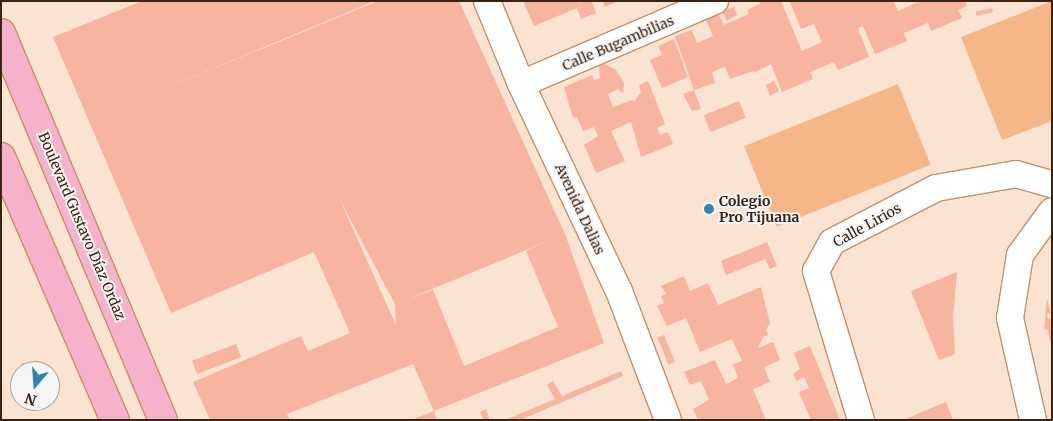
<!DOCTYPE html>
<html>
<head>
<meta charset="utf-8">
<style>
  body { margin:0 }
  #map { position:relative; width:1053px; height:421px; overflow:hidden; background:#fbe3d2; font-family:Merriweather,serif }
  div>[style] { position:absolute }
  .green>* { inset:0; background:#f6b788; transform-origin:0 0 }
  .building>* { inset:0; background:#f7b49f; transform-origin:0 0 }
  .roads { filter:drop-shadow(1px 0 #c68f65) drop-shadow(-1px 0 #c68f65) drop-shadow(0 1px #c68f65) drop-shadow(0 -1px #c68f65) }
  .minor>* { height:26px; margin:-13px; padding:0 13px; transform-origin:13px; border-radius:13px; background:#fff }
  .major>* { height:28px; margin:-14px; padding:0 14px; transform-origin:14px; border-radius:14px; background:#f6b2cb }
  .dots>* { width:14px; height:14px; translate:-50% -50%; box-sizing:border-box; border:2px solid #f5f5f5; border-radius:50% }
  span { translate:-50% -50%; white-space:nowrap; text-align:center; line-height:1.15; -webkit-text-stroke:4px #f5f5f5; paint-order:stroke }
  .street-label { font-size:14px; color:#392312 }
  .poi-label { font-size:14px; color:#392312; font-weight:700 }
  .left { translate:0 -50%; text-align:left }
  .frame { position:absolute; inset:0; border:2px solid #392312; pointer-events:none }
  .north { position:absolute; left:10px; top:361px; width:50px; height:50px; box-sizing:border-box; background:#f5f5f5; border:1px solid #aaa19a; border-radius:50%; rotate:198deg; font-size:14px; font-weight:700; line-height:20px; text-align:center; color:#392312 }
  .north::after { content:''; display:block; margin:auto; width:18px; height:22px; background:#2f84b4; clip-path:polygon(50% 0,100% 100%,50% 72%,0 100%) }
</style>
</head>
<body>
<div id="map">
  <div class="green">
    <i style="clip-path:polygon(1052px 1px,1052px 121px,1002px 140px,961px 37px)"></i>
    <i style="left:898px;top:84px;width:87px;height:166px;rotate:68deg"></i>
  </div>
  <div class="building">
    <i style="clip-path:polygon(evenodd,142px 1px,375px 1px,137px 100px,378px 1px,459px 1px,565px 234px,604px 343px,434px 411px,413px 364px,287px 414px,290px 420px,210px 420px,193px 382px,301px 336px,308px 351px,350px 333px,314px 252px,171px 313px,53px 37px,142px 1px,339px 198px,395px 304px,396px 325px,339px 198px,142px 1px,548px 241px,526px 251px,558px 327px,464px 366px,433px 290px,408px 299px,548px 241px)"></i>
    <i style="clip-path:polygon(523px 1px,578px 1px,580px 4px,580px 1px,592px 1px,596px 13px,581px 19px,577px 8px,534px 26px)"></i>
    <i style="clip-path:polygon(603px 1px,618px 1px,605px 7px)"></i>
    <i style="clip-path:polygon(759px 1px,781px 1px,802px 51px,822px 42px,814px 24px,801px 29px,790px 2px,792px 1px,894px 1px,898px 11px,920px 1px,965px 1px,967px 6px,958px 10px,962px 18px,931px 31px,928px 23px,904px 33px,907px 41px,875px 54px,863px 26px,858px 28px,869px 57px,838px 70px,834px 62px,810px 72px,813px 79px,782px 92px,771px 64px,754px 73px,753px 71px,730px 79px,725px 67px,712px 72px,715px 83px,694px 90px,675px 36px,692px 30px,697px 43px,713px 36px,705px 18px,718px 13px,724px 25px,749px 14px,747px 10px,760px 4px)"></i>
    <i style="clip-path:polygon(734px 7px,737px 15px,727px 21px,722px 11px)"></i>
    <i style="left:992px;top:8px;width:4px;height:17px;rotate:76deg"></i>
    <i style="clip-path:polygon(674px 39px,688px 77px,662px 88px,650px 60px,662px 55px,658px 46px)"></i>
    <i style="clip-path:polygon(605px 64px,616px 70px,624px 83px,623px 93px,618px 89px,608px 94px,613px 107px,632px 100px,634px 102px,641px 92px,639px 85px,648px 81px,665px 124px,657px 128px,660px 135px,668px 132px,673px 144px,641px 157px,631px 122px,611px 131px,625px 161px,596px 173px,584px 145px,598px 136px,594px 127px,583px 131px,577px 117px,573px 118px,564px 87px,592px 75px,594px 80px,600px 78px,599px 65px)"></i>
    <i style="clip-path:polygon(774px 81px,779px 91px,770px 96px,766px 85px)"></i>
    <i style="clip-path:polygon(694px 90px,701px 109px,692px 111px,683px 94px)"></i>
    <i style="left:739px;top:101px;width:18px;height:38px;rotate:68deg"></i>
    <i style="clip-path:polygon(767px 242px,777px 266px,770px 269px,765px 259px,726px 275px,721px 261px)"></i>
    <i style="clip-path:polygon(957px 272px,953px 317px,955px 354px,939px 360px,911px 291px)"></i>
    <i style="clip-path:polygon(684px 276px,690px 291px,708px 283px,718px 305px,761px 287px,770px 323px,766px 330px,768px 335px,763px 337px,758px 348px,773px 342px,780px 360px,764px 367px,770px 382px,753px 389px,766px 420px,698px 420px,693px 409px,709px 400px,701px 381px,690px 385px,684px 372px,715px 360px,726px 384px,738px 378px,733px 364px,742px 361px,732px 339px,700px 352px,686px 318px,667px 326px,657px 306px,664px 303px,661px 296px,666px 294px,661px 286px)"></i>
    <i style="clip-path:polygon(1047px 299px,1051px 313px,1047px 314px,1048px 319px,1052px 318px,1051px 344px,1047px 329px,1044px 330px)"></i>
    <i style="left:664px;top:335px;width:29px;height:7px;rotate:68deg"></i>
    <i style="left:236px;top:344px;width:14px;height:47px;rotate:69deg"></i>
    <i style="clip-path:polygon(810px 346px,821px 373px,840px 420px,811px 420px,799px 392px,809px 388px,804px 377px,797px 381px,793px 374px,800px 369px,794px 353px)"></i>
    <i style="clip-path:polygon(22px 363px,28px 363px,33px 371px,20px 371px,20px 376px,18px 370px)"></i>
    <i style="clip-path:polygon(621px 371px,623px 376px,520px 420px,505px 420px,555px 399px,547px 385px,553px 381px,562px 396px)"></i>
    <i style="clip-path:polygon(946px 402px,953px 420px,903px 420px)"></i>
    <i style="clip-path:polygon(486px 409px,490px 420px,484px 420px,480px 412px)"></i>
    <i style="clip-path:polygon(434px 411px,437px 420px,411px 420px)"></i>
  </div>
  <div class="roads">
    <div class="minor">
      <i style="left:487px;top:1px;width:90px;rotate:67.7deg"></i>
      <i style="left:521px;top:84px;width:229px;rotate:64.7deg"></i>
      <i style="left:619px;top:291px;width:138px;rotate:69.2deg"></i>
      <i style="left:521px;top:84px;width:211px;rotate:-23.2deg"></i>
      <i style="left:861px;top:420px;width:156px;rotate:-106.8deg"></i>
      <i style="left:816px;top:271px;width:33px;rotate:-61deg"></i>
      <i style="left:832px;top:242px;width:117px;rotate:-27.4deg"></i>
      <i style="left:936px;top:188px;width:81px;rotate:-9.9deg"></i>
      <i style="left:1016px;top:174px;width:37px;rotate:16deg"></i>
      <i style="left:1033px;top:420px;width:105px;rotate:-102.7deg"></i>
      <i style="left:1010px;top:318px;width:64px;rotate:-81deg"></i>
      <i style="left:1020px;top:255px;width:54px;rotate:-54deg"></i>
    </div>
    <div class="major">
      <i style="left:1px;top:33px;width:420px;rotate:67.3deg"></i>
      <i style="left:1px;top:157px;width:287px;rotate:66.6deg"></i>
    </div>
  </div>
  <div class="dots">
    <i style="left:709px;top:209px;background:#2f84b4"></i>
  </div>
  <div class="street-label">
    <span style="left:618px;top:43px;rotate:-23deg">Calle Bugambilias</span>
    <span style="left:580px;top:209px;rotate:65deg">Avenida Dalias</span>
    <span style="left:867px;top:225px;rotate:-29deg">Calle Lirios</span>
    <span style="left:82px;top:226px;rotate:67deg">Boulevard Gustavo Díaz Ordaz</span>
  </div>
  <div class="poi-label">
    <span class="left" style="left:719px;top:209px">Colegio<br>Pro Tijuana</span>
  </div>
  <div class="frame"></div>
  <div class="north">N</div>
</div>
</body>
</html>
